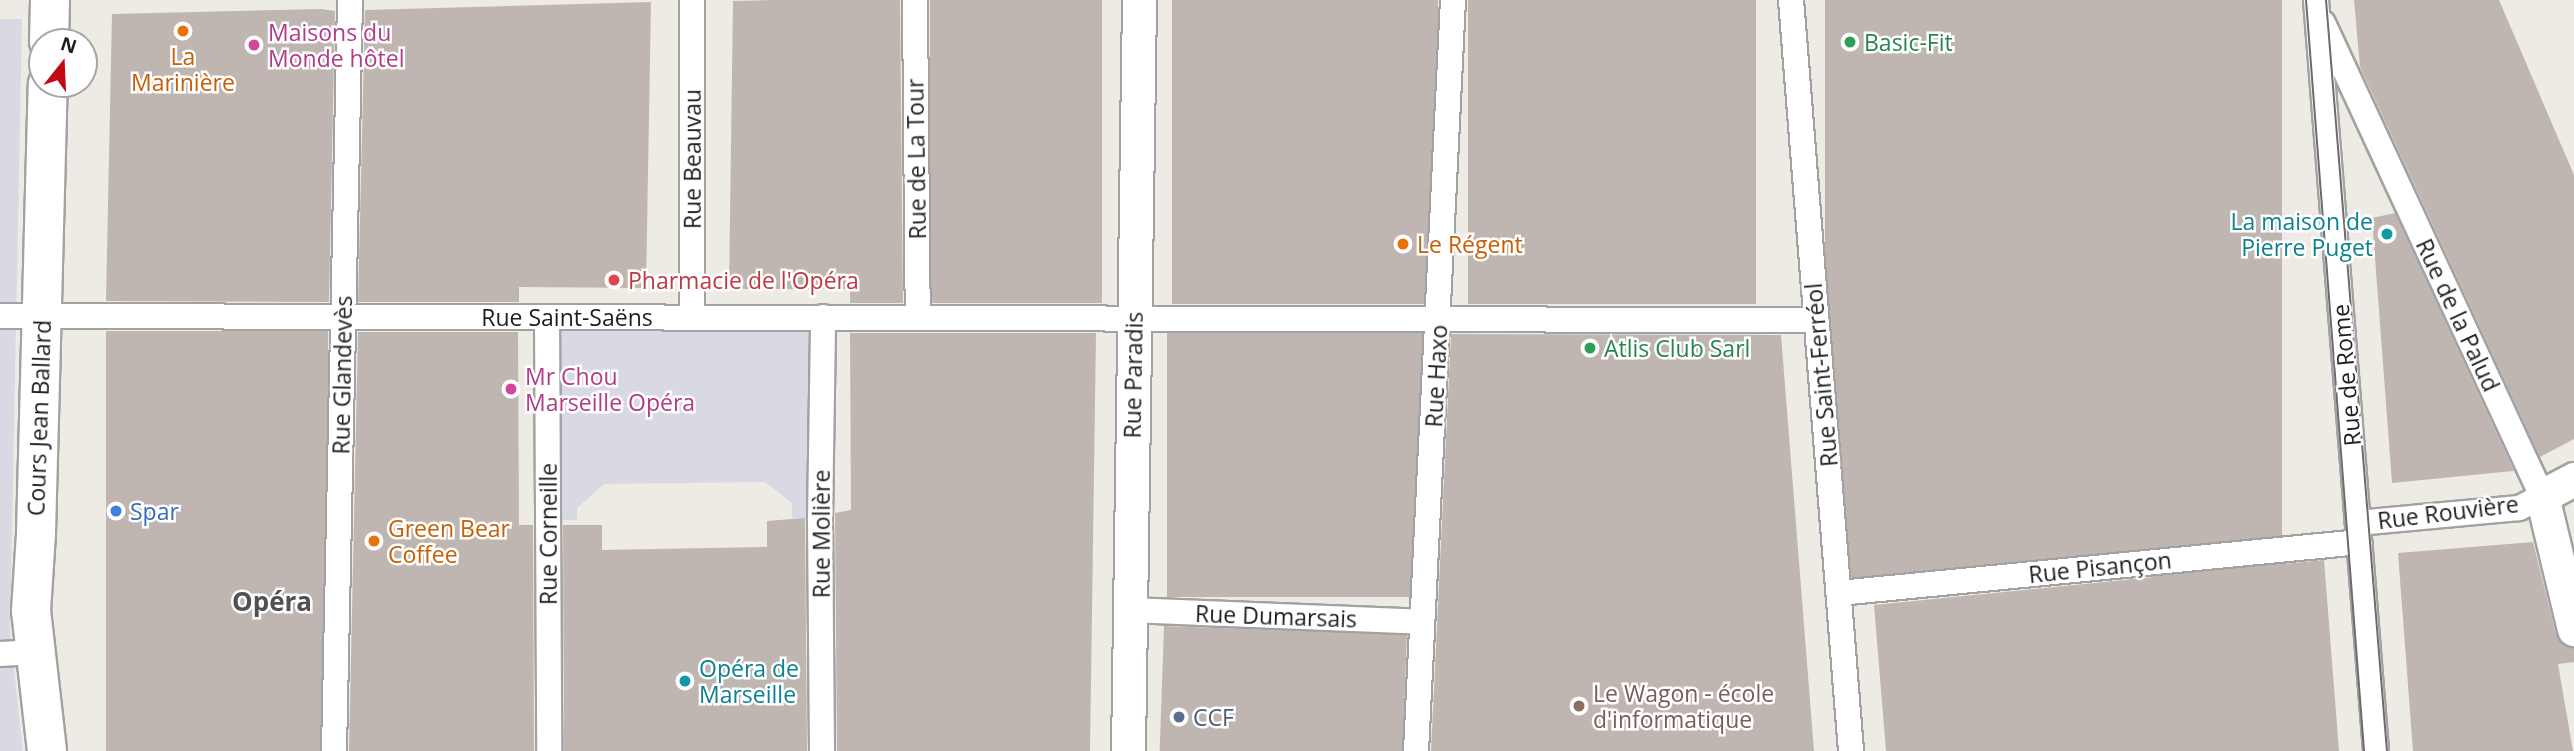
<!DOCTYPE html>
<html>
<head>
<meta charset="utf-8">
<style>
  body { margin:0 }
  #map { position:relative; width:2574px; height:751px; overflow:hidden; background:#eeeae4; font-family:"Open Sans",sans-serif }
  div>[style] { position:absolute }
  .plaza>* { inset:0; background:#d9d9e4 }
  .building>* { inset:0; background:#bfb6b1; transform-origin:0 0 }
  .roads { filter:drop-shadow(2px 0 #a2a2a2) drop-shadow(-2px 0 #a2a2a2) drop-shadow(0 2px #a2a2a2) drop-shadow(0 -2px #a2a2a2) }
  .pedestrian>* { height:24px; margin:-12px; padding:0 12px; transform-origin:12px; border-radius:12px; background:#fff }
  .minor>* { height:33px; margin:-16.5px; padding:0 16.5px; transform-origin:16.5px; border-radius:16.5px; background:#fff }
  .tertiary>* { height:38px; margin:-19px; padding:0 19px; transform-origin:19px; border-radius:19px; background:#fff }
  .tram>* { height:2px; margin:-1px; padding:0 1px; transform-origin:1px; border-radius:1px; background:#6c6c6c }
  .dots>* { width:19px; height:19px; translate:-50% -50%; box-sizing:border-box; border:4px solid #fff; border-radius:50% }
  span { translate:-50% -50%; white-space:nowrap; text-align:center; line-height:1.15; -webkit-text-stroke:5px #fff; paint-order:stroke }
  .hotel-label { font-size:23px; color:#b23c85 }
  .left { translate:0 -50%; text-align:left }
  .leisure-label { font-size:23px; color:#27864d }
  .food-label { font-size:23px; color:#c56008 }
  .street-label { font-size:23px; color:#1e1e1e }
  .culture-label { font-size:23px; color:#0d838f }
  .right { translate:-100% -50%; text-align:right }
  .health-label { font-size:23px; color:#be3a42 }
  .shop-label { font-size:23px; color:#366cbe }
  .education-label { font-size:23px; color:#785e54 }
  .service-label { font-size:23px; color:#4e5e75 }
  .quarter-label { font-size:26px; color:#515151; font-weight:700 }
  .north { position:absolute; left:28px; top:28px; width:70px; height:70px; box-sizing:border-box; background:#fff; border:2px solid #a5a5a5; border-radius:50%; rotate:18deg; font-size:19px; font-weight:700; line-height:28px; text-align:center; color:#1e1e1e }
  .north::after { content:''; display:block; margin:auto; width:24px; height:32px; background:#c20a15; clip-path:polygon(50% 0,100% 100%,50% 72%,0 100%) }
</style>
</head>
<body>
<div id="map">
  <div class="plaza">
    <i style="clip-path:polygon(0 19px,22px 19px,10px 633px,23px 751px,0 751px)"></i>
    <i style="clip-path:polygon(547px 317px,823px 317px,820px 518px,792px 518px,792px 503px,765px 482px,604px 484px,577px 508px,577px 520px,548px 520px)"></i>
  </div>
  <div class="building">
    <i style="clip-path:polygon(774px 0,900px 0,903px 303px,850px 303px,850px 289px,729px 289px,733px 1px)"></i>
    <i style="left:930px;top:0;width:172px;height:303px"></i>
    <i style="left:1172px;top:0;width:266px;height:304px"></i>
    <i style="left:1468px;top:0;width:288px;height:304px"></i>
    <i style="left:1825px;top:0;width:457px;height:577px"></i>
    <i style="clip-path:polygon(2354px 0,2499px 0,2574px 175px,2574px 439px,2540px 457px,2360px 67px)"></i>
    <i style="clip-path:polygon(651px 2px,646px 288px,519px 287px,519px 302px,358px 302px,365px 10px)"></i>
    <i style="clip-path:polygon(321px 9px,335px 11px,329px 302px,106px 301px,112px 14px)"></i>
    <i style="clip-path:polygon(2395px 213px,2514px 471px,2513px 471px,2392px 483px,2372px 218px)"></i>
    <i style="left:106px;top:331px;width:222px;height:420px"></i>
    <i style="clip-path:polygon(358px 332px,518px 332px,519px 525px,533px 525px,534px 751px,349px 751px)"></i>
    <i style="clip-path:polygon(850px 333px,1096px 333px,1090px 751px,837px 751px,835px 513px,851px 510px)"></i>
    <i style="left:1167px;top:333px;width:255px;height:264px"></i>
    <i style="clip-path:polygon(1451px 334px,1781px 335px,1814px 751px,1431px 751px)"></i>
    <i style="clip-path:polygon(805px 518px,807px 751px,564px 751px,563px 525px,602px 525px,602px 550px,767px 547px,767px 521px)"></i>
    <i style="clip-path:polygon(2533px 542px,2556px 634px,2561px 643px,2574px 648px,2574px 662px,2558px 664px,2573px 751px,2413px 751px,2398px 553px)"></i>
    <i style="clip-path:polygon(2324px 560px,2339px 751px,1886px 751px,1874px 605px)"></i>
    <i style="left:1164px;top:626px;width:243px;height:125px;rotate:2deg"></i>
  </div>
  <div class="roads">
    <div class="pedestrian">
      <i style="left:692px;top:0;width:317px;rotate:90deg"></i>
      <i style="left:915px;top:0;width:317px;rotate:89.5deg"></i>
      <i style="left:1791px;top:0;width:753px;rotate:85.43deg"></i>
      <i style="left:2316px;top:0;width:753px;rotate:85.43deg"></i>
      <i style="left:2323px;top:23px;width:521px;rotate:65.16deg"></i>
      <i style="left:2542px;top:496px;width:26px;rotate:152deg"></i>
      <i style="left:2519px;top:508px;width:162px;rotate:174.7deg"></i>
      <i style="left:0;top:316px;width:1816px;rotate:0.13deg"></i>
      <i style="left:547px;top:317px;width:434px;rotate:89.7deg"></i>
      <i style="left:1839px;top:593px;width:523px;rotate:-5.59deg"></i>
      <i style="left:1129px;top:610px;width:293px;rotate:2.3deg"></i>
      <i style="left:0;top:654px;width:36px;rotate:-3deg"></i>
      <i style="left:334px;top:751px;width:751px;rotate:-88.78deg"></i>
      <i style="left:822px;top:751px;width:233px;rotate:-90.5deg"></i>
      <i style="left:820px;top:518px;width:201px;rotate:-89.1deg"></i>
      <i style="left:1416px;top:751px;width:752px;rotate:-87.18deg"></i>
    </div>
    <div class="minor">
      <i style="left:2574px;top:479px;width:36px;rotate:152deg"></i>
      <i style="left:2542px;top:496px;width:137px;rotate:76.5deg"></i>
      <i style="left:1128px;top:751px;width:751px;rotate:-89.16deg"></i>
    </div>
    <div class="tertiary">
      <i style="left:49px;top:42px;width:42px;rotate:-88.6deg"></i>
      <i style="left:47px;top:751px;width:141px;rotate:-96.5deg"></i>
      <i style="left:31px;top:611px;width:78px;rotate:-86.3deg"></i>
      <i style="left:36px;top:533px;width:449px;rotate:-88.5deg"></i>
    </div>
  </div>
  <div class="tram">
    <i style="left:2306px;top:0;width:753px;rotate:85.58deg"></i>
    <i style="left:2326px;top:0;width:753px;rotate:85.36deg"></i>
  </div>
  <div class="dots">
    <i style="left:183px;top:31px;background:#e8710a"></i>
    <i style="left:1850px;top:42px;background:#2e9e5b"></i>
    <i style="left:254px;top:45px;background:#d1479c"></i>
    <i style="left:2387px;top:234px;background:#0f9aa8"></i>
    <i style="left:1403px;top:244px;background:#e8710a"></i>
    <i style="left:614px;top:280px;background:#e0444e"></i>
    <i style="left:1590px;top:348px;background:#2e9e5b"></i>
    <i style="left:511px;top:389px;background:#d1479c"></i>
    <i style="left:116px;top:511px;background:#3f7fe0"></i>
    <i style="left:374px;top:541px;background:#e8710a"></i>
    <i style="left:685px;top:681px;background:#0f9aa8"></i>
    <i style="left:1579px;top:706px;background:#8d6e63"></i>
    <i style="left:1179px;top:717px;background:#5c6f8a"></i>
  </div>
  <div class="hotel-label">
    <span class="left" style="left:268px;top:45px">Maisons du<br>Monde hôtel</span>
    <span class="left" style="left:525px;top:389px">Mr Chou<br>Marseille Opéra</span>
  </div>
  <div class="leisure-label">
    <span class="left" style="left:1864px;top:42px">Basic-Fit</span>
    <span class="left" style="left:1604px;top:348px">Atlis Club Sarl</span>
  </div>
  <div class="food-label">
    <span style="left:183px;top:69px">La<br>Marinière</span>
    <span class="left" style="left:1417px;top:244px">Le Régent</span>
    <span class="left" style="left:388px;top:541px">Green Bear<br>Coffee</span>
  </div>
  <div class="street-label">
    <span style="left:692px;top:159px;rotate:-90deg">Rue Beauvau</span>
    <span style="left:916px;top:159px;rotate:-91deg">Rue de La Tour</span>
    <span style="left:2458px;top:315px;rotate:65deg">Rue de la Palud</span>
    <span style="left:567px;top:317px">Rue Saint-Saëns</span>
    <span style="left:342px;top:375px;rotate:-89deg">Rue Glandevès</span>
    <span style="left:1133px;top:375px;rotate:-89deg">Rue Paradis</span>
    <span style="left:1821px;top:375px;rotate:-95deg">Rue Saint-Ferréol</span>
    <span style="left:2346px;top:375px;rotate:-95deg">Rue de Rome</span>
    <span style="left:1436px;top:376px;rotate:-87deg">Rue Haxo</span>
    <span style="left:39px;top:418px;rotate:-88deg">Cours Jean Ballard</span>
    <span style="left:2448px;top:512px;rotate:-7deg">Rue Rouvière</span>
    <span style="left:548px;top:534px;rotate:-90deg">Rue Corneille</span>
    <span style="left:821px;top:534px;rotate:-90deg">Rue Molière</span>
    <span style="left:2100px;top:567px;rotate:-6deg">Rue Pisançon</span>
    <span style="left:1276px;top:616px;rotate:2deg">Rue Dumarsais</span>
  </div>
  <div class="culture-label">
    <span class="right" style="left:2373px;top:234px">La maison de<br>Pierre Puget</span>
    <span class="left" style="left:699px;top:681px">Opéra de<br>Marseille</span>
  </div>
  <div class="health-label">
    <span class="left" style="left:628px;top:280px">Pharmacie de l'Opéra</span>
  </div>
  <div class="shop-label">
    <span class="left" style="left:130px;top:511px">Spar</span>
  </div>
  <div class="education-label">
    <span class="left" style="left:1593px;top:706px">Le Wagon - école<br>d'informatique</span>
  </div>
  <div class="service-label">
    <span class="left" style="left:1193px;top:717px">CCF</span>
  </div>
  <div class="quarter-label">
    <span style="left:272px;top:602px">Opéra</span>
  </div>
  <div class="north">N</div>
</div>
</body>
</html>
